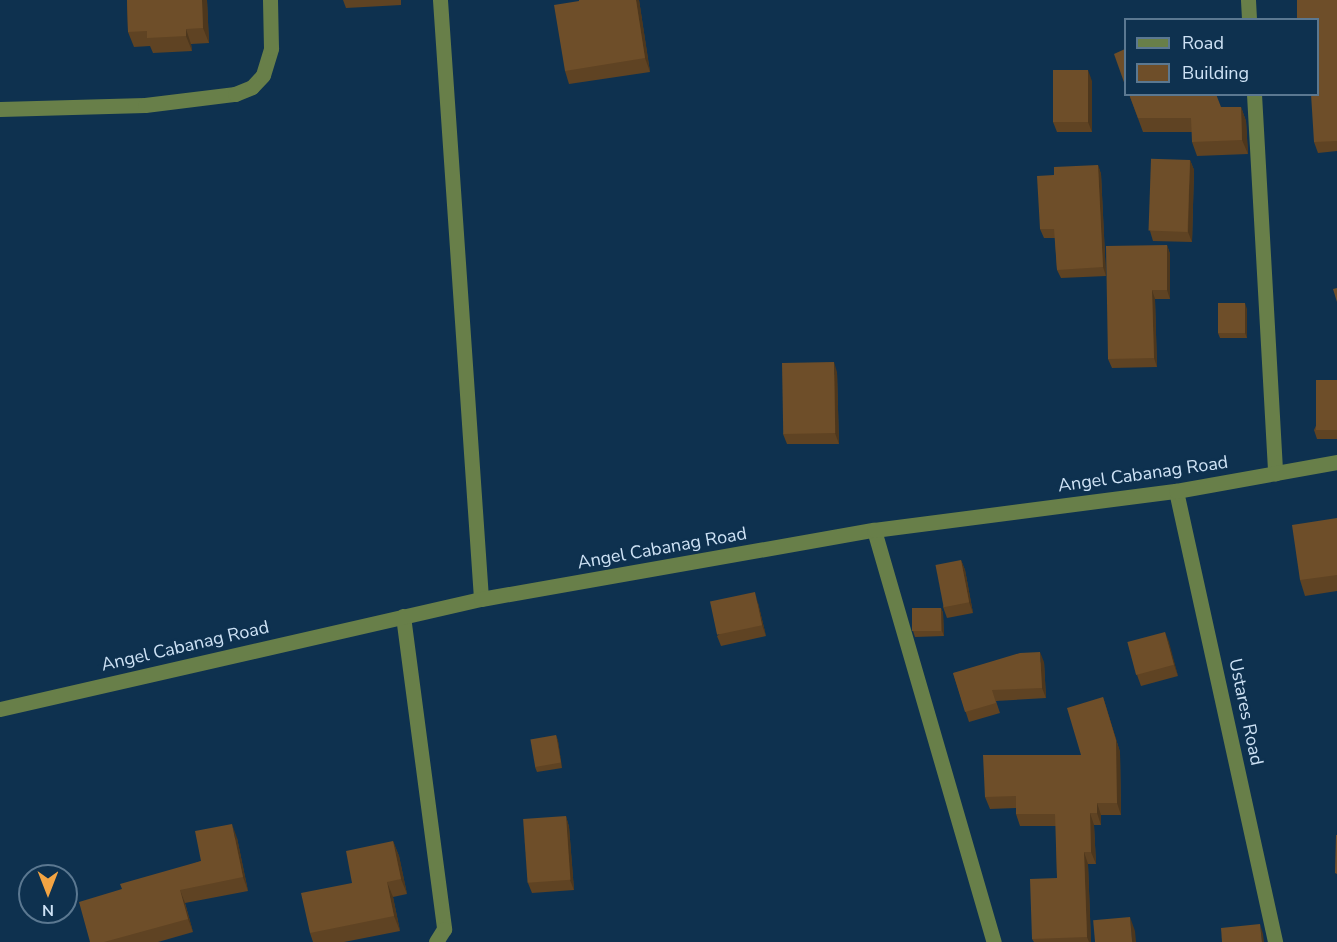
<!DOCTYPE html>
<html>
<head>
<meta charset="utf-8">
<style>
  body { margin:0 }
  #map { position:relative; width:1337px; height:942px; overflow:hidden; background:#0e314f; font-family:"Nunito Sans",sans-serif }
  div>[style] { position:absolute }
  .minor>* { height:15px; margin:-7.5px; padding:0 7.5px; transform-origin:7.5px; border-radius:7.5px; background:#687f49 }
  .wall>* { inset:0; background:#5f4323 }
  .shaded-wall>* { inset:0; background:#4d371d }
  .building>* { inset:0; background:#6e4e29; transform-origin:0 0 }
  span { translate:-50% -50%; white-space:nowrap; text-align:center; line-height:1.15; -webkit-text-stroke:4.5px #0e314f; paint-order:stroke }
  .street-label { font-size:18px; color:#cee2f5 }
  .legend { position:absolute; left:1124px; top:18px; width:195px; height:78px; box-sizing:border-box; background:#0e314f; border:2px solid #5b7891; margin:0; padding:8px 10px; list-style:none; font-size:18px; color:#cee2f5 }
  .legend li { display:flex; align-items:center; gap:12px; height:30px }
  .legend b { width:30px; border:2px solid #5b7891 }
  .north { position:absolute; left:18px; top:864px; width:60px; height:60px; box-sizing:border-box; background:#0e314f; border:2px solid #5b7891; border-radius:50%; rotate:180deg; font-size:16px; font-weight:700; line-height:24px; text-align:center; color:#cee2f5 }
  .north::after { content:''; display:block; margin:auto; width:21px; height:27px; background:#f3a443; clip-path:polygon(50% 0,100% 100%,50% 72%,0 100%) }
</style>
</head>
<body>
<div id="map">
  <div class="minor">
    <i style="left:440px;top:0;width:600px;rotate:86.08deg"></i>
    <i style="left:1248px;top:0;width:20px;rotate:87deg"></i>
    <i style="left:1254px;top:94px;width:380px;rotate:86.8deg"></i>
    <i style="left:0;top:109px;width:145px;rotate:-1.6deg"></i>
    <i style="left:145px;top:105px;width:91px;rotate:-7deg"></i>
    <i style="left:235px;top:94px;width:18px;rotate:-22deg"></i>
    <i style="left:252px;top:87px;width:16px;rotate:-47deg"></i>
    <i style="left:263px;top:75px;width:28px;rotate:-73deg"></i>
    <i style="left:271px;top:48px;width:48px;rotate:-91.2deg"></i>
    <i style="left:1176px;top:491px;width:462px;rotate:77.6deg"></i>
    <i style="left:874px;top:530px;width:429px;rotate:73.8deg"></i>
    <i style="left:403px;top:616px;width:316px;rotate:82.5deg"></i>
    <i style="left:444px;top:929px;width:15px;rotate:122deg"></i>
    <i style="left:0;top:709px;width:493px;rotate:-12.9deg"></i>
    <i style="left:481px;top:599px;width:399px;rotate:-10deg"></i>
    <i style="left:874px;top:530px;width:305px;rotate:-7.4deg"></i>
    <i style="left:1176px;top:491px;width:164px;rotate:-10.2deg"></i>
  </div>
  <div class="wall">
    <i style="clip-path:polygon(127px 0,207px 0,209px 43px,191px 44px,192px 51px,153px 53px,150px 46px,134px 47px,128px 32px)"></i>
    <i style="clip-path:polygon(343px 0,401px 0,401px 5px,346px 8px)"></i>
    <i style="clip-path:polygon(639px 0,650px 72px,569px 84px,565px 71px,579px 1px)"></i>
    <i style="clip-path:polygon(1337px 0,1337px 151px,1318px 153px,1314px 142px,1317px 94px,1298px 11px)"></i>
    <i style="clip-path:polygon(1092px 81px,1092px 132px,1057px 132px,1053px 122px)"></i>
    <i style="clip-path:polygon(1129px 94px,1221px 107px,1241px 107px,1246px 121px,1248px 154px,1197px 156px,1192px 142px,1192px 132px,1143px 132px)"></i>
    <i style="clip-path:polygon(1190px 160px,1194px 170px,1192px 242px,1153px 241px,1150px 231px)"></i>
    <i style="clip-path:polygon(1098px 165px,1101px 174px,1106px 276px,1061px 278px,1057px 270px,1055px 238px,1044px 238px,1040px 229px,1054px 175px)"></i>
    <i style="clip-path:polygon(1167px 245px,1170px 254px,1170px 299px,1155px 299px,1157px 367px,1112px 368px,1108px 359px)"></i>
    <i style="clip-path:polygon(1247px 309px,1247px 338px,1220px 338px,1218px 333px)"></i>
    <i style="clip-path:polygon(837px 372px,839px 444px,787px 444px,783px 434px)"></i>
    <i style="clip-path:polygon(1337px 380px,1337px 439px,1317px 439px,1314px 430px)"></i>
    <i style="clip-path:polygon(1337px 518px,1337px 591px,1305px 596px,1300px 580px)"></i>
    <i style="clip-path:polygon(961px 560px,965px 570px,973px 613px,947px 618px,943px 607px)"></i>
    <i style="clip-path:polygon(758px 603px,766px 636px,721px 646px,717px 636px)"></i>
    <i style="clip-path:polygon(941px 608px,943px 613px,944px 636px,915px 637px,913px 631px)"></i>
    <i style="clip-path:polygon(1165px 632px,1178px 676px,1141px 686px,1137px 675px)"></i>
    <i style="clip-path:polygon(1044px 662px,1046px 698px,996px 701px,1000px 713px,969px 722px,953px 673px)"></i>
    <i style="clip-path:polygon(1103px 697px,1120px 752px,1121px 815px,1101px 815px,1101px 825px,1094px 825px,1096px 864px,1088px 864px,1091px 942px,1034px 942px,1032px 939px,1057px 878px,1056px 826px,1020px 826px,1016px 814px,1016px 808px,990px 809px,985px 797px,1081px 755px)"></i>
    <i style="clip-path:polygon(556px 735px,558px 741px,562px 768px,537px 772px,535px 767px)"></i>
    <i style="clip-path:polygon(566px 816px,569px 827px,574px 890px,532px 893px,528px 883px)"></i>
    <i style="clip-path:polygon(237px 838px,248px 891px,185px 903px,193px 932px,158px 942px,90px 942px,122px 889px,201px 861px)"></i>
    <i style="clip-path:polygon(393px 841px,399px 856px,407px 894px,393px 897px,400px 931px,344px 942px,313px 942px,310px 933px,352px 883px)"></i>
  </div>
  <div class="shaded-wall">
    <i style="clip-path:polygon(202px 0,207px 0,209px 43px,203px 28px)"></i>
    <i style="clip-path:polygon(636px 0,639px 0,650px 72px,645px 58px)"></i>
    <i style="clip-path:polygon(186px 29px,191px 44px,192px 51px,186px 36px)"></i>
    <i style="clip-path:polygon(1088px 70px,1092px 81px,1092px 132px,1088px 122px)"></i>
    <i style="clip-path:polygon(1241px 107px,1246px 121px,1248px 154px,1242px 140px)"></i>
    <i style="clip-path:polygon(1190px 160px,1194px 170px,1192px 242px,1188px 232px)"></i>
    <i style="clip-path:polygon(1098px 165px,1101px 174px,1106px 276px,1103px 267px)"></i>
    <i style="clip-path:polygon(1167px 245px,1170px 254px,1170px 299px,1167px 290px)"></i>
    <i style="clip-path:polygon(1152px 290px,1155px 299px,1157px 367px,1154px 358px)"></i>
    <i style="clip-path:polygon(1245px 303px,1247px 309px,1247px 338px,1245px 333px)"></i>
    <i style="clip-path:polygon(834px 362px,837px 372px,839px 444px,835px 433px)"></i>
    <i style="clip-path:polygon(961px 560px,965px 570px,973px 613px,969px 602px)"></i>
    <i style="clip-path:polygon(755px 592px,758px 603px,766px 636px,762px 625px)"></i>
    <i style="clip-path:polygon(941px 608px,943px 613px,944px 636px,942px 631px)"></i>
    <i style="clip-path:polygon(1165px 632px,1169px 642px,1178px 676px,1174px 665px)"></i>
    <i style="clip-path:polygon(1040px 652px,1044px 662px,1046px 698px,1042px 688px)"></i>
    <i style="clip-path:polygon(1103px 697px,1120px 752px,1121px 815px,1117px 803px)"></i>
    <i style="clip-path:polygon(556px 735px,558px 741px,562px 768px,561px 763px)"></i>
    <i style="clip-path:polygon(1097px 803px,1101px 815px,1101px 825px,1097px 813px)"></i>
    <i style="clip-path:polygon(1090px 813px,1094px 825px,1096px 864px,1091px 852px)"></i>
    <i style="clip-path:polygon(566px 816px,569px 827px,574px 890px,570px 880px)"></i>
    <i style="clip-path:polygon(232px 824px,237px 838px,248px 891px,243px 877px)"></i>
    <i style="clip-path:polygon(393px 841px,399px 856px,407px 894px,401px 879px)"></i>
    <i style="clip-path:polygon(1084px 852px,1088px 864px,1091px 942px,1089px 942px,1087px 937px)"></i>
    <i style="clip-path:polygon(387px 882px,393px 897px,400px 931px,394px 916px)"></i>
    <i style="clip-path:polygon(180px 890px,185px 903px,193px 932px,188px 919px)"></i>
    <i style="clip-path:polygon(1130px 917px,1135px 931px,1136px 942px,1132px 942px)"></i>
    <i style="clip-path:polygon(1260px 924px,1263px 934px,1264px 942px,1262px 942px)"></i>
  </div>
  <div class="building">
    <i style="clip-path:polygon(127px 0,202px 0,203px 28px,186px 29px,186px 36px,147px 38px,147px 31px,128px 32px)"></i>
    <i style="clip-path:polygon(579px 0,636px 0,645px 58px,565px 71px,554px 5px,579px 1px)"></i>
    <i style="clip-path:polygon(1297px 0,1337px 0,1337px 141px,1314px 142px,1311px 94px,1317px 94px,1317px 20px,1297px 20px)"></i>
    <i style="clip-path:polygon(1125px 49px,1125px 85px,1114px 54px)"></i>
    <i style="left:1053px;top:70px;width:35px;height:52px"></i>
    <i style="clip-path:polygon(1129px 94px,1216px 94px,1221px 107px,1241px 107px,1242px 140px,1192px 142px,1191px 118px,1138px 118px)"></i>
    <i style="left:1190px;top:160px;width:72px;height:39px;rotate:92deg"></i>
    <i style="clip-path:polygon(1098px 165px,1103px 267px,1057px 270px,1054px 229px,1040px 229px,1037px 176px,1054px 175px,1054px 167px)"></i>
    <i style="clip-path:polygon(1167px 245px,1167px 290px,1152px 290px,1154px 358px,1108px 359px,1106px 246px)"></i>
    <i style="clip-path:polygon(1337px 288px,1337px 302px,1333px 289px)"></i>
    <i style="left:1218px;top:303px;width:27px;height:30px"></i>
    <i style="left:834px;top:362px;width:71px;height:52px;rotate:89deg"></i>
    <i style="left:1316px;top:380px;width:21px;height:50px"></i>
    <i style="clip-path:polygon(1337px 518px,1337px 575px,1300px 580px,1292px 525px)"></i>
    <i style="left:961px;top:560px;width:43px;height:26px;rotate:79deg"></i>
    <i style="left:755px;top:592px;width:34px;height:46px;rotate:78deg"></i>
    <i style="left:912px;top:608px;width:29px;height:23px"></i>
    <i style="left:1165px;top:632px;width:34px;height:39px;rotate:75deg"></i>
    <i style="clip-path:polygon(1040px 652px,1042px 688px,992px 690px,996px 703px,965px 712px,953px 673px,1020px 653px)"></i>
    <i style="clip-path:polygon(1103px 697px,1116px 740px,1117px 803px,1097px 803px,1097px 813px,1090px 813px,1091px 852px,1084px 852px,1087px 937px,1032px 939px,1030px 879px,1057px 878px,1055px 814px,1016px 814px,1016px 796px,985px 797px,983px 755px,1081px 755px,1067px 708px)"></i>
    <i style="left:556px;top:735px;width:28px;height:26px;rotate:80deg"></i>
    <i style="left:566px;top:816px;width:64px;height:43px;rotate:86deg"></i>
    <i style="clip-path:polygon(232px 824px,243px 877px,180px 890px,188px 919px,104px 942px,90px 942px,79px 902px,122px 889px,120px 884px,201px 861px,195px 831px)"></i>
    <i style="clip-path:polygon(1336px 835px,1337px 835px,1337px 874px,1335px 873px)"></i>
    <i style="clip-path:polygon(393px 841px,401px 879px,387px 882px,394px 916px,310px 933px,301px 893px,352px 883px,346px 851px)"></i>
    <i style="left:1130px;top:917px;width:25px;height:37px;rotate:85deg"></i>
    <i style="clip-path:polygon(1260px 924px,1262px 942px,1222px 942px,1221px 928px)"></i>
  </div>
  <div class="street-label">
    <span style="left:1143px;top:474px;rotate:-8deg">Angel Cabanag Road</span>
    <span style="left:662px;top:548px;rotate:-10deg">Angel Cabanag Road</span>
    <span style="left:185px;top:646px;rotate:-13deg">Angel Cabanag Road</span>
    <span style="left:1246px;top:712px;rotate:78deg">Ustares Road</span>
  </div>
  <ul class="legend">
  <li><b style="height:8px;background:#687f49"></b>Road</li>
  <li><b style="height:16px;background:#6e4e29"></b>Building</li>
  </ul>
  <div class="north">N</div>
</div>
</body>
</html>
